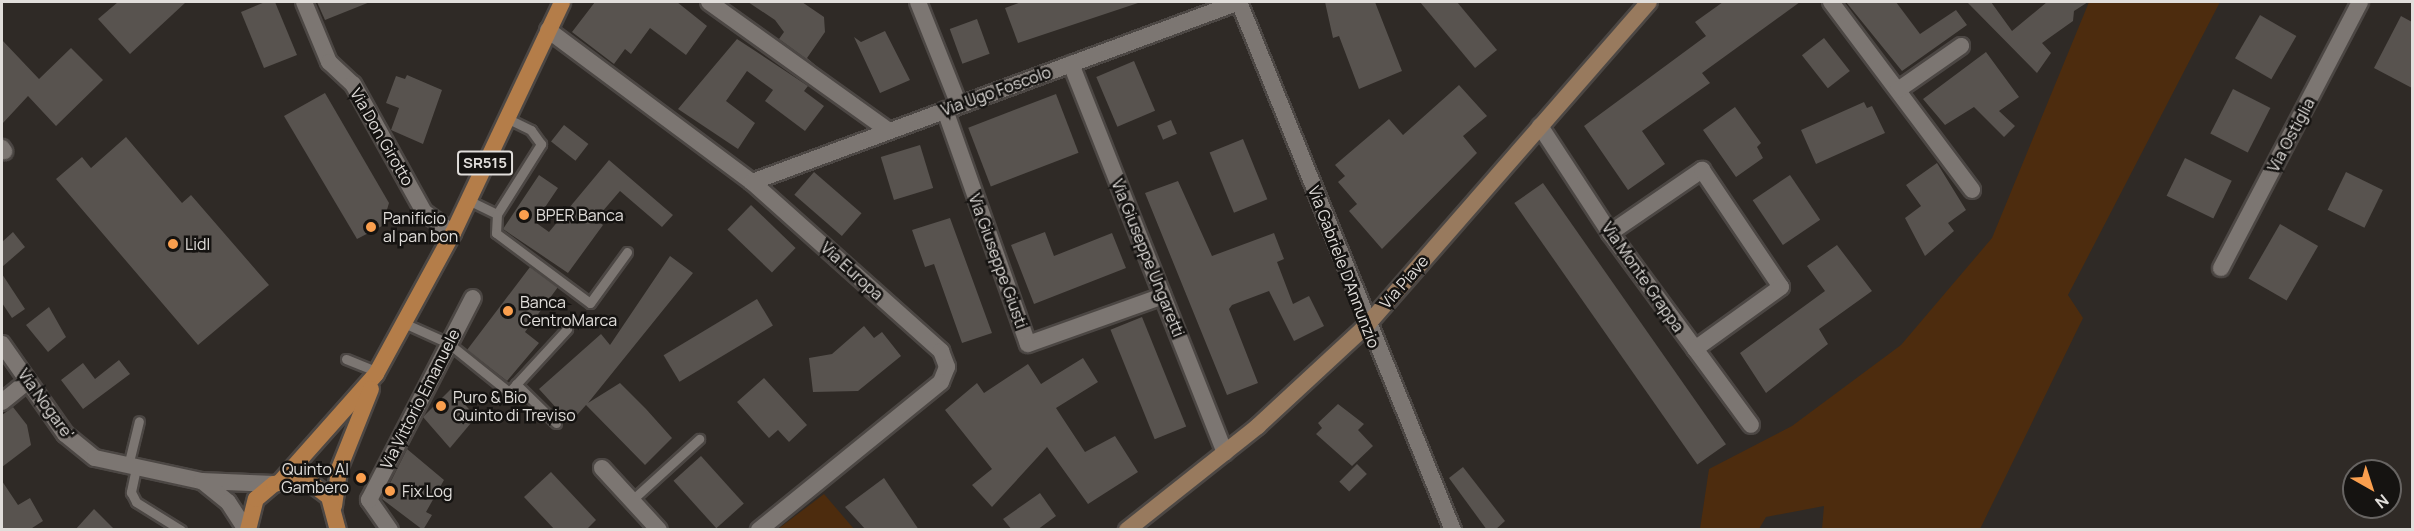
<!DOCTYPE html>
<html>
<head>
<meta charset="utf-8">
<style>
  body { margin:0 }
  #map { position:relative; width:2414px; height:531px; overflow:hidden; background:#2f2a26; font-family:Manrope,sans-serif }
  div>[style] { position:absolute }
  .green>* { inset:0; background:#4d2c0e }
  .building>* { inset:0; background:#58534f; transform-origin:0 0 }
  .roads { filter:drop-shadow(2px 0 #4c4744) drop-shadow(-2px 0 #4c4744) drop-shadow(0 2px #4c4744) drop-shadow(0 -2px #4c4744) }
  .service>* { height:9px; margin:-4.5px; padding:0 4.5px; transform-origin:4.5px; border-radius:4.5px; background:#7c7672 }
  .minor>* { height:16px; margin:-8px; padding:0 8px; transform-origin:8px; border-radius:8px; background:#7c7672 }
  .secondary>* { height:16px; margin:-8px; padding:0 8px; transform-origin:8px; border-radius:8px; background:#987a5e }
  .primary>* { height:16px; margin:-8px; padding:0 8px; transform-origin:8px; border-radius:8px; background:#b47d49 }
  .dots>* { width:16px; height:16px; translate:-50% -50%; box-sizing:border-box; border:3px solid #151311; border-radius:50% }
  span { translate:-50% -50%; white-space:nowrap; text-align:center; line-height:1.15; -webkit-text-stroke:5px #151311; paint-order:stroke }
  .shield-label span { padding:2px 4px; background:#151311; border:2px solid; border-radius:4px; -webkit-text-stroke-width:0 }
  .shield-label { font-size:15px; color:#e1dedb; font-weight:700 }
  .street-label { font-size:16px; color:#e1dedb }
  .poi-label { font-size:16px; color:#e1dedb }
  .left { translate:0 -50%; text-align:left }
  .right { translate:-100% -50%; text-align:right }
  .frame { position:absolute; inset:0; border:3px solid #e1dedb; pointer-events:none }
  .north { position:absolute; left:2342px; top:459px; width:60px; height:60px; box-sizing:border-box; background:#151311; border:2px solid #676462; border-radius:50%; rotate:141deg; font-size:16px; font-weight:700; line-height:24px; text-align:center; color:#e1dedb }
  .north::after { content:''; display:block; margin:auto; width:21px; height:27px; background:#fa9f4e; clip-path:polygon(50% 0,100% 100%,50% 72%,0 100%) }
</style>
</head>
<body>
<div id="map">
  <div class="green">
    <i style="clip-path:polygon(2089px 2px,2220px 2px,2068px 295px,2083px 318px,1980px 529px,1822px 529px,1824px 506px,1766px 517px,1759px 529px,1700px 529px,1709px 469px,1792px 426px,1901px 345px,1992px 238px)"></i>
    <i style="clip-path:polygon(824px 494px,854px 529px,778px 529px)"></i>
  </div>
  <div class="building">
    <i style="clip-path:polygon(118px 2px,186px 2px,130px 54px,98px 19px)"></i>
    <i style="clip-path:polygon(265px 2px,275px 2px,297px 55px,264px 68px,241px 12px)"></i>
    <i style="clip-path:polygon(317px 2px,370px 2px,325px 20px)"></i>
    <i style="clip-path:polygon(595px 2px,677px 2px,707px 26px,686px 55px,650px 28px,631px 54px,625px 49px,614px 64px,572px 32px)"></i>
    <i style="clip-path:polygon(748px 2px,802px 2px,824px 17px,825px 32px,807px 58px,820px 69px,779px 39px,784px 32px,775px 20px)"></i>
    <i style="clip-path:polygon(1021px 2px,1138px 2px,1138px 3px,1018px 43px,1005px 8px)"></i>
    <i style="clip-path:polygon(1325px 2px,1375px 2px,1402px 71px,1359px 89px,1339px 36px,1333px 38px)"></i>
    <i style="clip-path:polygon(1420px 2px,1457px 2px,1497px 50px,1475px 68px)"></i>
    <i style="clip-path:polygon(1723px 2px,1800px 2px,1702px 73px,1710px 83px,1642px 131px,1665px 164px,1628px 190px,1584px 126px,1706px 36px,1695px 22px)"></i>
    <i style="clip-path:polygon(1846px 2px,1896px 2px,1920px 34px,1956px 10px,1967px 25px,1902px 71px)"></i>
    <i style="clip-path:polygon(1967px 2px,1991px 2px,2012px 31px,2047px 2px,2088px 2px,2074px 11px,2073px 21px,2042px 43px,2051px 53px,2037px 73px)"></i>
    <i style="left:2260px;top:15px;width:42px;height:50px;rotate:30deg"></i>
    <i style="clip-path:polygon(2401px 16px,2412px 22px,2412px 88px,2374px 68px)"></i>
    <i style="left:977px;top:19px;width:37px;height:29px;rotate:70deg"></i>
    <i style="clip-path:polygon(885px 31px,910px 80px,880px 93px,854px 37px,861px 42px)"></i>
    <i style="left:1824px;top:38px;width:42px;height:28px;rotate:52deg"></i>
    <i style="clip-path:polygon(737px 39px,808px 86px,804px 91px,824px 106px,805px 131px,765px 101px,773px 90px,747px 71px,726px 101px,755px 123px,738px 149px,678px 109px)"></i>
    <i style="clip-path:polygon(2px 40px,39px 79px,71px 48px,103px 80px,56px 126px,28px 96px,2px 124px)"></i>
    <i style="clip-path:polygon(1986px 52px,2019px 97px,1999px 111px,2015px 126px,2004px 137px,1974px 107px,1945px 125px,1923px 99px)"></i>
    <i style="left:1134px;top:61px;width:54px;height:41px;rotate:67deg"></i>
    <i style="clip-path:polygon(407px 75px,442px 90px,423px 144px,391px 130px,399px 108px,386px 103px,396px 76px,405px 79px)"></i>
    <i style="clip-path:polygon(1459px 85px,1487px 116px,1463px 136px,1477px 153px,1382px 249px,1349px 211px,1357px 204px,1338px 182px,1345px 176px,1335px 165px,1389px 119px,1403px 135px)"></i>
    <i style="left:2233px;top:89px;width:42px;height:50px;rotate:27deg"></i>
    <i style="clip-path:polygon(325px 93px,389px 203px,382px 226px,357px 239px,284px 116px)"></i>
    <i style="left:1056px;top:94px;width:63px;height:94px;rotate:69deg"></i>
    <i style="clip-path:polygon(1864px 102px,1867px 108px,1872px 106px,1885px 133px,1816px 164px,1801px 130px)"></i>
    <i style="clip-path:polygon(1735px 107px,1761px 143px,1757px 147px,1763px 158px,1736px 177px,1703px 130px)"></i>
    <i style="left:1171px;top:120px;width:15px;height:15px;rotate:67deg"></i>
    <i style="left:564px;top:125px;width:31px;height:21px;rotate:38deg"></i>
    <i style="clip-path:polygon(126px 137px,182px 203px,191px 195px,269px 285px,198px 345px,56px 179px,82px 157px,91px 168px)"></i>
    <i style="left:1243px;top:139px;width:65px;height:36px;rotate:68deg"></i>
    <i style="left:920px;top:145px;width:45px;height:41px;rotate:73deg"></i>
    <i style="left:2185px;top:158px;width:52px;height:42px;rotate:26deg"></i>
    <i style="clip-path:polygon(609px 160px,673px 215px,662px 227px,620px 191px,596px 219px,603px 225px,568px 273px,503px 229px,539px 175px,558px 188px,535px 222px,549px 232px)"></i>
    <i style="clip-path:polygon(1937px 163px,1966px 210px,1948px 223px,1954px 231px,1925px 256px,1905px 218px,1921px 206px,1906px 185px)"></i>
    <i style="left:814px;top:172px;width:63px;height:30px;rotate:41deg"></i>
    <i style="left:2346px;top:172px;width:41px;height:42px;rotate:26deg"></i>
    <i style="left:1790px;top:175px;width:54px;height:45px;rotate:56deg"></i>
    <i style="clip-path:polygon(1178px 181px,1212px 256px,1274px 233px,1284px 259px,1277px 262px,1293px 304px,1309px 296px,1324px 326px,1294px 341px,1269px 291px,1232px 305px,1229px 309px,1258px 383px,1227px 395px,1145px 193px)"></i>
    <i style="left:1543px;top:183px;width:319px;height:35px;rotate:55deg"></i>
    <i style="left:751px;top:205px;width:62px;height:34px;rotate:44deg"></i>
    <i style="clip-path:polygon(950px 218px,992px 333px,962px 343px,934px 264px,925px 267px,912px 230px)"></i>
    <i style="left:2280px;top:224px;width:44px;height:63px;rotate:30deg"></i>
    <i style="clip-path:polygon(13px 232px,25px 247px,2px 267px,2px 242px)"></i>
    <i style="clip-path:polygon(1045px 232px,1054px 256px,1112px 233px,1126px 268px,1034px 304px,1011px 245px)"></i>
    <i style="clip-path:polygon(1837px 245px,1872px 291px,1819px 329px,1828px 344px,1766px 393px,1740px 353px,1825px 291px,1807px 266px)"></i>
    <i style="clip-path:polygon(670px 256px,693px 273px,588px 403px,620px 383px,646px 409px,672px 438px,645px 465px,586px 405px,570px 423px,539px 389px,601px 334px,610px 345px)"></i>
    <i style="clip-path:polygon(530px 267px,558px 287px,525px 332px,539px 343px,507px 381px,467px 350px)"></i>
    <i style="clip-path:polygon(2px 274px,25px 309px,12px 318px,2px 303px)"></i>
    <i style="left:757px;top:299px;width:31px;height:109px;rotate:59deg"></i>
    <i style="clip-path:polygon(49px 307px,66px 337px,48px 352px,26px 325px)"></i>
    <i style="left:1142px;top:317px;width:118px;height:34px;rotate:68deg"></i>
    <i style="clip-path:polygon(864px 326px,874px 338px,882px 332px,901px 356px,858px 391px,813px 392px,809px 358px,832px 354px)"></i>
    <i style="clip-path:polygon(1083px 358px,1098px 382px,1056px 408px,1085px 452px,1115px 436px,1138px 472px,1088px 504px,1047px 447px,992px 507px,972px 485px,992px 469px,945px 410px,977px 383px,984px 393px,1028px 364px,1041px 384px)"></i>
    <i style="clip-path:polygon(119px 360px,130px 374px,83px 409px,61px 380px,83px 363px,95px 379px)"></i>
    <i style="clip-path:polygon(764px 378px,807px 425px,789px 442px,778px 430px,769px 438px,737px 402px)"></i>
    <i style="clip-path:polygon(451px 389px,476px 417px,450px 448px,423px 417px)"></i>
    <i style="clip-path:polygon(1338px 404px,1364px 424px,1358px 430px,1373px 446px,1352px 466px,1316px 434px,1322px 428px,1318px 423px)"></i>
    <i style="clip-path:polygon(13px 407px,27px 425px,31px 445px,2px 467px,2px 415px)"></i>
    <i style="clip-path:polygon(407px 449px,444px 480px,426px 512px,432px 515px,423px 530px,382px 499px)"></i>
    <i style="left:701px;top:456px;width:64px;height:37px;rotate:48deg"></i>
    <i style="left:1357px;top:464px;width:14px;height:25px;rotate:45deg"></i>
    <i style="clip-path:polygon(1463px 467px,1505px 521px,1495px 530px,1487px 530px,1449px 478px)"></i>
    <i style="clip-path:polygon(551px 472px,596px 520px,586px 530px,555px 530px,524px 497px)"></i>
    <i style="clip-path:polygon(884px 478px,919px 530px,866px 530px,845px 507px)"></i>
    <i style="clip-path:polygon(2px 481px,18px 505px,30px 498px,43px 521px,29px 530px,2px 530px)"></i>
    <i style="clip-path:polygon(1040px 493px,1056px 516px,1037px 530px,1012px 530px,1003px 519px)"></i>
    <i style="clip-path:polygon(94px 509px,115px 530px,75px 530px)"></i>
  </div>
  <div class="roads">
    <div class="service">
      <i style="left:468px;top:200px;width:32px;rotate:26deg"></i>
      <i style="left:497px;top:214px;width:83px;rotate:-57.8deg"></i>
      <i style="left:541px;top:144px;width:17px;rotate:-126deg"></i>
      <i style="left:531px;top:130px;width:28px;rotate:-154deg"></i>
      <i style="left:497px;top:214px;width:19px;rotate:93deg"></i>
      <i style="left:496px;top:233px;width:117px;rotate:36.7deg"></i>
      <i style="left:590px;top:303px;width:63px;rotate:-54deg"></i>
      <i style="left:406px;top:324px;width:46px;rotate:24.3deg"></i>
      <i style="left:448px;top:343px;width:78px;rotate:38.8deg"></i>
      <i style="left:509px;top:392px;width:86px;rotate:-47.4deg"></i>
      <i style="left:346px;top:359px;width:35px;rotate:22deg"></i>
      <i style="left:516px;top:384px;width:56px;rotate:44.3deg"></i>
      <i style="left:128px;top:466px;width:46px;rotate:-76.3deg"></i>
      <i style="left:136px;top:468px;width:25px;rotate:102deg"></i>
      <i style="left:131px;top:492px;width:11px;rotate:63deg"></i>
      <i style="left:136px;top:502px;width:53px;rotate:31.9deg"></i>
      <i style="left:632px;top:500px;width:91px;rotate:-42.3deg"></i>
    </div>
    <div class="minor">
      <i style="left:304px;top:2px;width:65px;rotate:67.4deg"></i>
      <i style="left:329px;top:62px;width:33px;rotate:43deg"></i>
      <i style="left:353px;top:84px;width:146px;rotate:61deg"></i>
      <i style="left:424px;top:212px;width:36px;rotate:36deg"></i>
      <i style="left:709px;top:2px;width:221px;rotate:35.6deg"></i>
      <i style="left:918px;top:2px;width:111px;rotate:68.3deg"></i>
      <i style="left:1239px;top:2px;width:570px;rotate:67.94deg"></i>
      <i style="left:1831px;top:2px;width:235px;rotate:53.1deg"></i>
      <i style="left:548px;top:30px;width:254px;rotate:36.7deg"></i>
      <i style="left:752px;top:182px;width:254px;rotate:41.8deg"></i>
      <i style="left:941px;top:351px;width:17px;rotate:69deg"></i>
      <i style="left:947px;top:367px;width:16px;rotate:112deg"></i>
      <i style="left:941px;top:382px;width:235px;rotate:140.9deg"></i>
      <i style="left:1071px;top:64px;width:418px;rotate:68.4deg"></i>
      <i style="left:1898px;top:90px;width:77px;rotate:-34.9deg"></i>
      <i style="left:945px;top:110px;width:248px;rotate:70.5deg"></i>
      <i style="left:1028px;top:344px;width:143px;rotate:-19.6deg"></i>
      <i style="left:1540px;top:126px;width:128px;rotate:56.8deg"></i>
      <i style="left:1610px;top:233px;width:238px;rotate:53.7deg"></i>
      <i style="left:2px;top:148px;width:4px;rotate:56deg"></i>
      <i style="left:752px;top:182px;width:519px;rotate:-20.28deg"></i>
      <i style="left:1610px;top:233px;width:112px;rotate:-34.4deg"></i>
      <i style="left:1702px;top:170px;width:141px;rotate:56deg"></i>
      <i style="left:1781px;top:287px;width:106px;rotate:144.2deg"></i>
      <i style="left:2221px;top:268px;width:300px;rotate:-62.4deg"></i>
      <i style="left:2px;top:344px;width:110px;rotate:55deg"></i>
      <i style="left:65px;top:434px;width:38px;rotate:39deg"></i>
      <i style="left:95px;top:458px;width:108px;rotate:12.2deg"></i>
      <i style="left:201px;top:481px;width:73px;rotate:2.4deg"></i>
      <i style="left:2px;top:402px;width:33px;rotate:-39deg"></i>
      <i style="left:602px;top:468px;width:84px;rotate:47.4deg"></i>
      <i style="left:202px;top:481px;width:33px;rotate:39deg"></i>
      <i style="left:228px;top:502px;width:33px;rotate:57deg"></i>
      <i style="left:390px;top:530px;width:37px;rotate:-125deg"></i>
      <i style="left:369px;top:500px;width:227px;rotate:-62.8deg"></i>
    </div>
    <div class="secondary">
      <i style="left:1127px;top:530px;width:167px;rotate:-38.4deg"></i>
      <i style="left:1258px;top:426px;width:150px;rotate:-42.8deg"></i>
      <i style="left:1368px;top:324px;width:427px;rotate:-48.9deg"></i>
    </div>
    <div class="primary">
      <i style="left:281px;top:481px;width:143px;rotate:-48.4deg"></i>
      <i style="left:376px;top:374px;width:161px;rotate:-61.4deg"></i>
      <i style="left:453px;top:233px;width:255px;rotate:-64.7deg"></i>
      <i style="left:334px;top:506px;width:37px;rotate:-82deg"></i>
      <i style="left:339px;top:469px;width:86px;rotate:-68.2deg"></i>
      <i style="left:248px;top:530px;width:32px;rotate:-76deg"></i>
      <i style="left:256px;top:499px;width:23px;rotate:-40deg"></i>
      <i style="left:274px;top:484px;width:18px;rotate:-13deg"></i>
      <i style="left:292px;top:480px;width:20px;rotate:11deg"></i>
      <i style="left:312px;top:484px;width:21px;rotate:37deg"></i>
      <i style="left:329px;top:497px;width:34px;rotate:75deg"></i>
    </div>
  </div>
  <div class="dots">
    <i style="left:524px;top:215px;background:#fa9f4e"></i>
    <i style="left:371px;top:227px;background:#fa9f4e"></i>
    <i style="left:173px;top:244px;background:#fa9f4e"></i>
    <i style="left:508px;top:311px;background:#fa9f4e"></i>
    <i style="left:441px;top:406px;background:#fa9f4e"></i>
    <i style="left:361px;top:478px;background:#fa9f4e"></i>
    <i style="left:390px;top:491px;background:#fa9f4e"></i>
  </div>
  <div class="shield-label">
    <span style="left:485px;top:163px">SR515</span>
  </div>
  <div class="street-label">
    <span style="left:996px;top:91px;rotate:-20deg">Via Ugo Foscolo</span>
    <span style="left:2291px;top:135px;rotate:-62deg">Via Ostiglia</span>
    <span style="left:382px;top:137px;rotate:60deg">Via Don Girotto</span>
    <span style="left:1148px;top:258px;rotate:68deg">Via Giuseppe Ungaretti</span>
    <span style="left:998px;top:261px;rotate:70deg">Via Giuseppe Giusti</span>
    <span style="left:1344px;top:267px;rotate:69deg">Via Gabriele D'Annunzio</span>
    <span style="left:852px;top:271px;rotate:42deg">Via Europa</span>
    <span style="left:1643px;top:277px;rotate:55deg">Via Monte Grappa</span>
    <span style="left:1404px;top:282px;rotate:-49deg">Via Piave</span>
    <span style="left:420px;top:399px;rotate:-63deg">Via Vittorio Emanuele</span>
    <span style="left:46px;top:404px;rotate:54deg">Via Nogare'</span>
  </div>
  <div class="poi-label">
    <span class="left" style="left:536px;top:215px">BPER Banca</span>
    <span class="left" style="left:383px;top:227px">Panificio<br>al pan bon</span>
    <span class="left" style="left:185px;top:244px">Lidl</span>
    <span class="left" style="left:520px;top:311px">Banca<br>CentroMarca</span>
    <span class="left" style="left:453px;top:406px">Puro &amp; Bio<br>Quinto di Treviso</span>
    <span class="right" style="left:349px;top:478px">Quinto Al<br>Gambero</span>
    <span class="left" style="left:402px;top:491px">Fix Log</span>
  </div>
  <div class="frame"></div>
  <div class="north">N</div>
</div>
</body>
</html>
